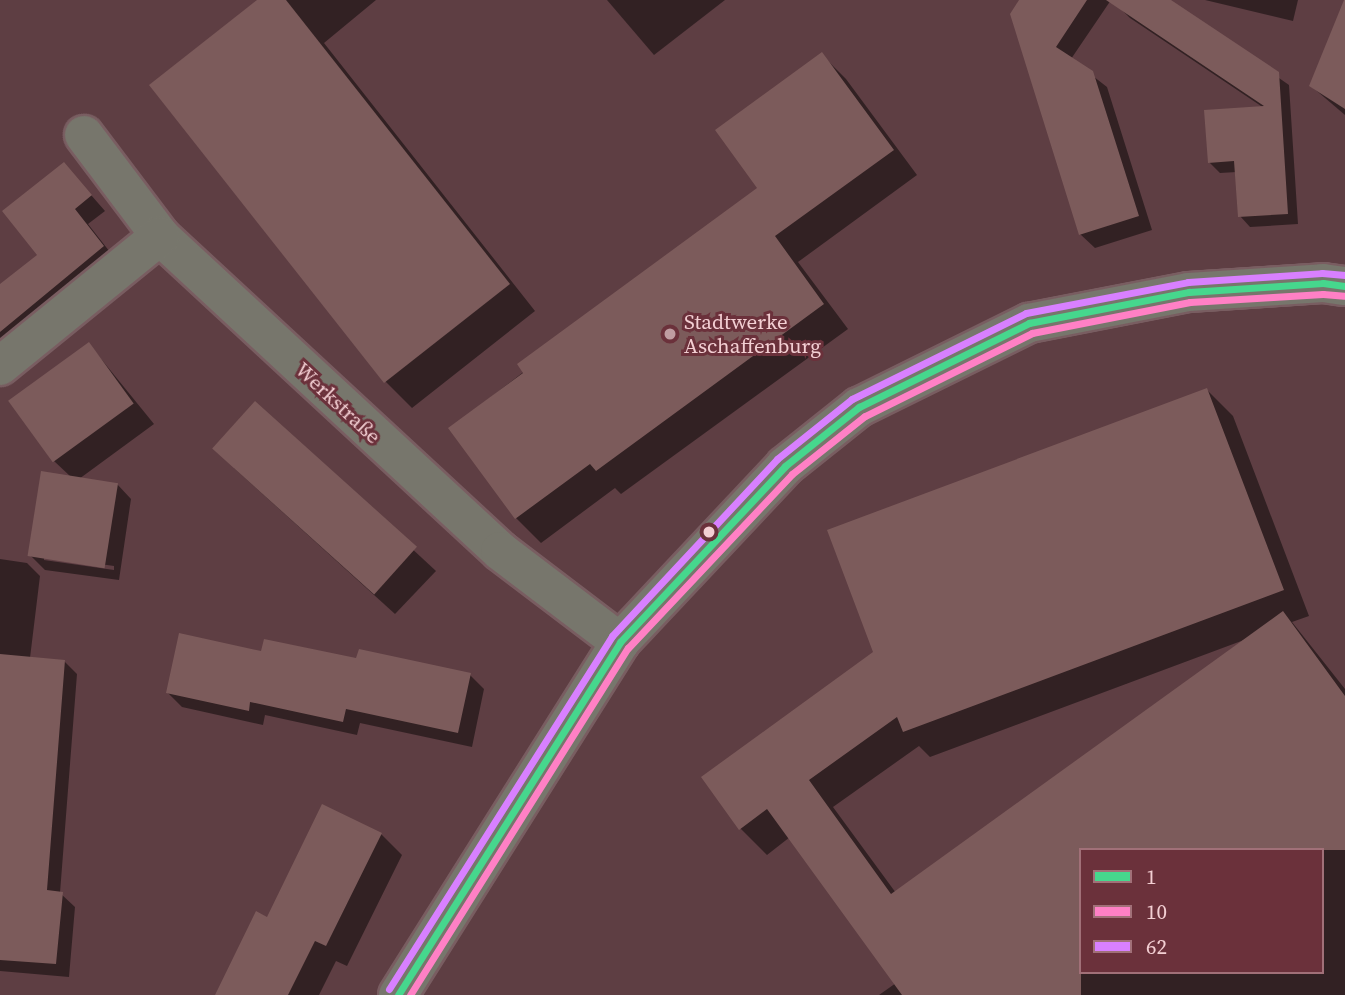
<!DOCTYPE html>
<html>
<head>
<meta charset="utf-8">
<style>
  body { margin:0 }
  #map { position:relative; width:1345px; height:995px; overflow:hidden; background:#5e3e43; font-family:"Source Serif 4",serif }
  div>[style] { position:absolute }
  .shadow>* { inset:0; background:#0007 }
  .building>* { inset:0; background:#7c5b5b; transform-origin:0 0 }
  .roads { filter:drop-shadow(2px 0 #795d61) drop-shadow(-2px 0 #795d61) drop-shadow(0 2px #795d61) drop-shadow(0 -2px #795d61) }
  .minor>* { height:38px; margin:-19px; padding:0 19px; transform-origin:19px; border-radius:19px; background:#77766c }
  .bus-1>* { height:7px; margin:-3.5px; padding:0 3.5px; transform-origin:3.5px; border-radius:3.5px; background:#46d78d }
  .bus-2>* { height:7px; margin:-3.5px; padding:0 3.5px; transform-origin:3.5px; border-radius:3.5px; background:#ff80c5 }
  .bus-3>* { height:7px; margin:-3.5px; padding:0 3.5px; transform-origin:3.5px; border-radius:3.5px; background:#d880ff }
  .dots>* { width:19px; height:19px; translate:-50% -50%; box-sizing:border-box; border:4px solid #6b313b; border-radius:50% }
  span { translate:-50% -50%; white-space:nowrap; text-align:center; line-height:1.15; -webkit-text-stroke:6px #6b313b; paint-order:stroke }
  .poi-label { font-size:21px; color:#f3cfd3 }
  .left { translate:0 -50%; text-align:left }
  .street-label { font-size:21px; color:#f3cfd3 }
  .legend { position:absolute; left:1079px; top:848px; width:245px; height:126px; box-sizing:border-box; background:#6b313b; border:2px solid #a17078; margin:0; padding:9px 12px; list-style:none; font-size:21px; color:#f3cfd3 }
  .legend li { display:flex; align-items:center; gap:14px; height:35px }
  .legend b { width:35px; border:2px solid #a17078 }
</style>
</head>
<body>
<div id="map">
  <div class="shadow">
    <i style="clip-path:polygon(260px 0,376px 0,324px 43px,535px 311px,412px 408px,386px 382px)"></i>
    <i style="clip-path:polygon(607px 0,725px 0,654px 55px)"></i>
    <i style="clip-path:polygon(1021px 0,1111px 0,1071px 59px,1107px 87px,1152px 230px,1095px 248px,1080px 234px)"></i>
    <i style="clip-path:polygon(1121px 0,1168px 0,1289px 85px,1298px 224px,1250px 227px,1240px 216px,1237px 172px,1220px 173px,1209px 162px,1264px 108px,1130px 18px,1119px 7px)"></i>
    <i style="clip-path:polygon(1205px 0,1298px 0,1293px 21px)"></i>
    <i style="clip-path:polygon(1345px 2px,1345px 115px,1311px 86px)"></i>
    <i style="clip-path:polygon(821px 54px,846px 79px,917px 175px,798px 262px,848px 329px,621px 494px,615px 488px,541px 543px,516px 518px,450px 429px,760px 188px)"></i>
    <i style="clip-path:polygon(64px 164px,105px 211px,88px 224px,117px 261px,0 357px,0 286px,39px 255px)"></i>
    <i style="clip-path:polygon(evenodd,89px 344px,154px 424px,79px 479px,117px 484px,131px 499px,119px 580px,45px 570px,30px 555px,71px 477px,54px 461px,89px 344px,44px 556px,114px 566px,114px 570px,44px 560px,44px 556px)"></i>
    <i style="clip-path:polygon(evenodd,1207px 390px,1233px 416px,1309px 616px,1292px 622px,1345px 689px,1345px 995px,879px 995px,896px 983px,790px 837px,767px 855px,741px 829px,703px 777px,875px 653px,1207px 390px,1244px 640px,896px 893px,833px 807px,919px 746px,930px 757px,1244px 640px,1207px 390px,1081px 850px,1322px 850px,1322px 972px,1081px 972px,1081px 850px)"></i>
    <i style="clip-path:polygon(255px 403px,436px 571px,395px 614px,234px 468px)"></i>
    <i style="clip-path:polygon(0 559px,27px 563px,40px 576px,30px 658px,64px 661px,77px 674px,60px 893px,75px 907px,69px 977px,0 971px)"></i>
    <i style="clip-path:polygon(263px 653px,470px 675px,484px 689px,472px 747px,360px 723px,357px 735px,265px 715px,263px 725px,182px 707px,168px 693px)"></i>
    <i style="clip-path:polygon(381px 834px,402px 855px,347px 966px,336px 961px,319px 995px,241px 995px,267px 919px)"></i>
  </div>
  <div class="building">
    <i style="clip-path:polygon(257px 0,286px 0,510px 284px,384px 383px,149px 85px)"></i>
    <i style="clip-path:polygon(1019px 0,1087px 0,1056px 47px,1093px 71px,1139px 216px,1079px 235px,1010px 14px)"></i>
    <i style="clip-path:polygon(1106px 0,1171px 0,1279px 72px,1288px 214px,1238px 217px,1234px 161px,1208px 163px,1204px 110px,1264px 106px)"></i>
    <i style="clip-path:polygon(1344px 0,1345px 0,1345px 109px,1309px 86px)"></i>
    <i style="clip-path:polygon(822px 52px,894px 150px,775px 236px,824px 304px,596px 471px,590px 464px,515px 519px,448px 428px,523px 373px,517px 364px,757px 188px,715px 130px)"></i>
    <i style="clip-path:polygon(64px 162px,92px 195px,75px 209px,104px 246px,0 332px,0 284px,37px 255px,2px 211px)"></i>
    <i style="left:89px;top:342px;width:76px;height:100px;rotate:54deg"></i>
    <i style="clip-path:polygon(1207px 388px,1284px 590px,903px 732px,897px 717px,809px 780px,891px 894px,1283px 611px,1345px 696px,1345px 850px,1081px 850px,1081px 995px,902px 995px,767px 809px,739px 830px,701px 777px,873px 652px,827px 530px)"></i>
    <i style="left:255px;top:401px;width:218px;height:64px;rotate:42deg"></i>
    <i style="left:41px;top:471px;width:78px;height:86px;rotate:9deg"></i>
    <i style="clip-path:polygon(179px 633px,261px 651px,264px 639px,356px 658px,359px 649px,471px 673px,458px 733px,346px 709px,343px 722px,250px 702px,249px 711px,166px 693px)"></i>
    <i style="clip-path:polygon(0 654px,65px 660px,47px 890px,63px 892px,56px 964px,0 960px)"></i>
    <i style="clip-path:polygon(322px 804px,382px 833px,326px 946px,315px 941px,288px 995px,215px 995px,256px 911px,267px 917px)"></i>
  </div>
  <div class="roads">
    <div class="minor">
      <i style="left:84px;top:135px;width:126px;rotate:53deg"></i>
      <i style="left:160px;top:236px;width:463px;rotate:42.8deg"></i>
      <i style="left:500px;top:551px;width:151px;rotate:37.2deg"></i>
      <i style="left:0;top:366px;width:206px;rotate:-39.1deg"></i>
      <i style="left:398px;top:995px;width:417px;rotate:-57.8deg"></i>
      <i style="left:620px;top:642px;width:241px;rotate:-46.8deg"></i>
      <i style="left:785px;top:466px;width:95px;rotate:-38.6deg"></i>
      <i style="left:859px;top:407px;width:190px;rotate:-26.3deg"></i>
      <i style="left:1029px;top:323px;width:163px;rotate:-11deg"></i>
      <i style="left:1189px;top:292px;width:134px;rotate:-3.8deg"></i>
      <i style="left:1323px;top:283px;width:22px;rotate:8deg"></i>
    </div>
  </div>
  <div class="bus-1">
    <i style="left:398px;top:995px;width:417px;rotate:-57.8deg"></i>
    <i style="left:620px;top:642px;width:241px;rotate:-46.8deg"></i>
    <i style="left:785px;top:466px;width:95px;rotate:-38.6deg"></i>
    <i style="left:859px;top:407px;width:190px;rotate:-26.3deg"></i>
    <i style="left:1029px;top:323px;width:163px;rotate:-11deg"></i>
    <i style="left:1189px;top:292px;width:134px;rotate:-3.8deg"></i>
    <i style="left:1323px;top:283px;width:22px;rotate:8deg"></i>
  </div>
  <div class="bus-2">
    <i style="left:410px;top:995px;width:410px;rotate:-57.9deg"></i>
    <i style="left:628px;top:648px;width:239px;rotate:-46.7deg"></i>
    <i style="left:792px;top:474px;width:93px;rotate:-38.5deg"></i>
    <i style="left:865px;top:416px;width:186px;rotate:-26.4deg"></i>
    <i style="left:1032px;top:333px;width:161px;rotate:-11.1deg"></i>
    <i style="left:1190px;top:302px;width:133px;rotate:-3.4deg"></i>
    <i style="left:1323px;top:294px;width:21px;rotate:5deg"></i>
  </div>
  <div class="bus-3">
    <i style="left:389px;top:989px;width:418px;rotate:-57.7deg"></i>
    <i style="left:612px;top:636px;width:242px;rotate:-47deg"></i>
    <i style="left:777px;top:459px;width:96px;rotate:-38.7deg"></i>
    <i style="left:852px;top:399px;width:194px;rotate:-26.3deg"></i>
    <i style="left:1026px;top:313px;width:165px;rotate:-10.8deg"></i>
    <i style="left:1188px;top:282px;width:134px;rotate:-3.8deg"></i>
    <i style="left:1322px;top:273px;width:23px;rotate:5deg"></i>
  </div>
  <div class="dots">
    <i style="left:670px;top:334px;background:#bf9ca1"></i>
    <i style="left:709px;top:532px;background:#f3cfd3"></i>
  </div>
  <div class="poi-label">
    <span class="left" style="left:684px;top:334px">Stadtwerke<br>Aschaffenburg</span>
  </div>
  <div class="street-label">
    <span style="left:338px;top:403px;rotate:43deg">Werkstraße</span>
  </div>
  <ul class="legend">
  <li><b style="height:9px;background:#46d78d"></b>1</li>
  <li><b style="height:9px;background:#ff80c5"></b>10</li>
  <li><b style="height:9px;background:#d880ff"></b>62</li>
  </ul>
</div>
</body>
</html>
